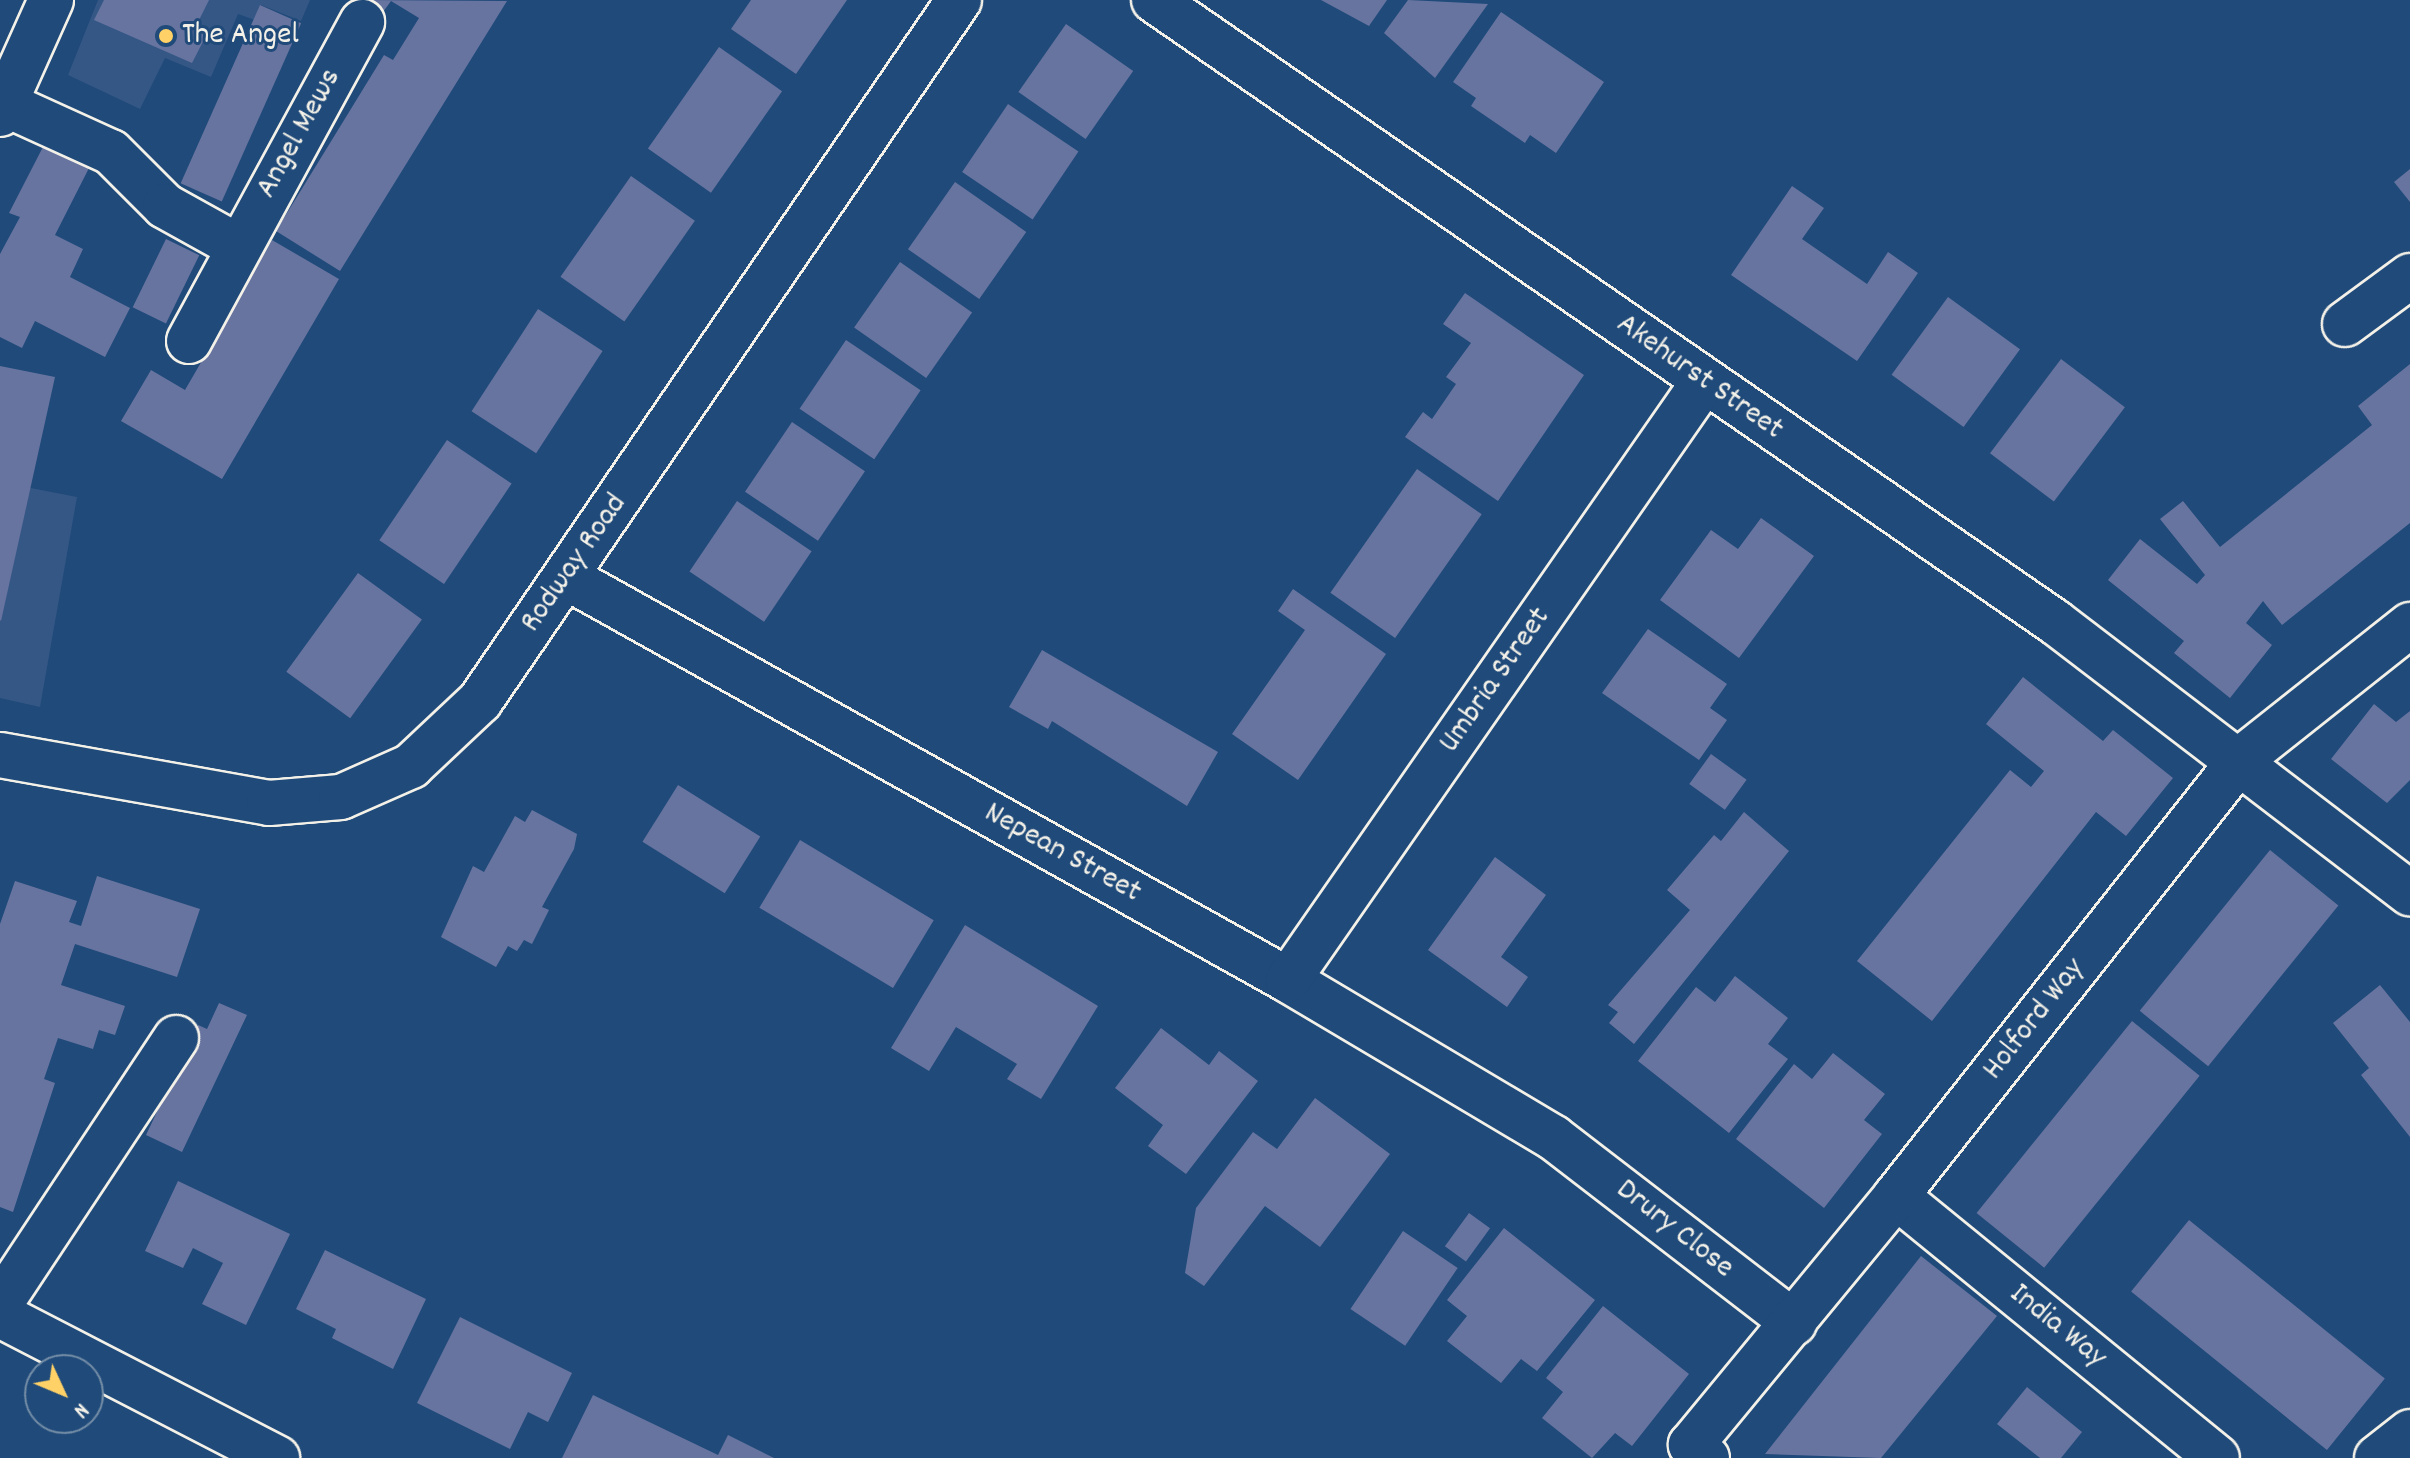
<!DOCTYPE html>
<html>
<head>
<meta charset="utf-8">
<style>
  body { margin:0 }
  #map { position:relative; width:2410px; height:1458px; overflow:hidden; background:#1f4a7a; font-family:Dekko,sans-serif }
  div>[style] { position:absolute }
  .built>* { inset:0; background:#355785 }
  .building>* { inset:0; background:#6874a0; transform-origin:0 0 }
  .roads { filter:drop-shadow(2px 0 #f4f1e8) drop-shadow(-2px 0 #f4f1e8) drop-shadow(0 2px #f4f1e8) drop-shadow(0 -2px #f4f1e8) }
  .street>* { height:44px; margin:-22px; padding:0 22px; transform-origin:22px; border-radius:22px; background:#1f4a7a }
  .secondary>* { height:44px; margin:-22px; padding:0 22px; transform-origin:22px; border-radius:22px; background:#1f4a7a }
  .dots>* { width:22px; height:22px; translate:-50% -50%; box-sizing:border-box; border:4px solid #1f4a7a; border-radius:50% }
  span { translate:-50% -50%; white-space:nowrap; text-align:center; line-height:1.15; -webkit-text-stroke:6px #1f4a7a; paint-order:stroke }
  .poi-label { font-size:32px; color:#f4f1e8 }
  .left { translate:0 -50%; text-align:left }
  .street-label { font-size:32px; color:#f4f1e8 }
  .north { position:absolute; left:24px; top:1354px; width:80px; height:80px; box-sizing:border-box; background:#1f4a7a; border:2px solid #748da6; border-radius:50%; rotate:134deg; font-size:22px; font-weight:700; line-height:32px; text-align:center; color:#f4f1e8 }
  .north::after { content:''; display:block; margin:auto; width:28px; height:36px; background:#ffd166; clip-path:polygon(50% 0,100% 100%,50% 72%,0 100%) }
</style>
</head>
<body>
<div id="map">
  <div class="built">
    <i style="clip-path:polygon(98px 0,310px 0,301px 21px,261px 5px,255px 20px,238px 14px,211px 77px,165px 58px,140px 109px,68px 75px)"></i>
    <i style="clip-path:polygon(0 482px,77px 497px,40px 707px,0 698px)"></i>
  </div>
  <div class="building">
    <i style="clip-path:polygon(104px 0,209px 0,197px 24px,209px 30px,192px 63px,94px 20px)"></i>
    <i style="clip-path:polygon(363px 0,507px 1px,340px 271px,276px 231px,384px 55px,393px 60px,419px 18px,391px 1px,383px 12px)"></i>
    <i style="clip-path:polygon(751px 0,847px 0,796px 74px,731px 29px)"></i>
    <i style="clip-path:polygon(1321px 0,1387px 0,1369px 26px)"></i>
    <i style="clip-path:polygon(1408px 0,1488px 4px,1435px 78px,1384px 33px)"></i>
    <i style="left:260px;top:5px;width:45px;height:195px;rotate:24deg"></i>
    <i style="clip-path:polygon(1501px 12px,1604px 82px,1556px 153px,1530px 135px,1525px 143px,1471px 106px,1476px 98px,1453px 82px)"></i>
    <i style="left:1066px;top:24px;width:82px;height:83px;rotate:35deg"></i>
    <i style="left:719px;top:47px;width:77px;height:124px;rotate:35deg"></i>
    <i style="left:1008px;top:104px;width:85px;height:82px;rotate:34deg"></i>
    <i style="clip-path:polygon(44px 145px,89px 168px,55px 235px,83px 249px,70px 277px,130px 308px,105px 357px,35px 321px,22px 348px,0 337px,0 254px,20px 217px,9px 213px)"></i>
    <i style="clip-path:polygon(2410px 169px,2410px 202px,2394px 182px)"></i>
    <i style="left:631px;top:176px;width:78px;height:123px;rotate:35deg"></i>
    <i style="left:955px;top:182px;width:87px;height:82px;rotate:35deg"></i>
    <i style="clip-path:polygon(1792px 186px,1824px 208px,1802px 239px,1867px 284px,1888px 252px,1918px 273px,1857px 361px,1731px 275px)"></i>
    <i style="left:166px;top:239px;width:37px;height:76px;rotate:26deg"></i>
    <i style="clip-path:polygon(272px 240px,339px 279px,222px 479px,121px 421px,151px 370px,185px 390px)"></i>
    <i style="left:900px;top:262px;width:88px;height:80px;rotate:35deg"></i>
    <i style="clip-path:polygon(1465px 293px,1584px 375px,1498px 501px,1405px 437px,1423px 412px,1432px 419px,1456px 384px,1446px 377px,1471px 343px,1443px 324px)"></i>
    <i style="left:1948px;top:297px;width:89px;height:96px;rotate:36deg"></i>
    <i style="left:538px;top:309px;width:77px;height:122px;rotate:33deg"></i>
    <i style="left:846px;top:340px;width:90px;height:83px;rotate:34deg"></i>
    <i style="left:2061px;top:359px;width:80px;height:118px;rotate:37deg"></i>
    <i style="clip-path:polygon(2410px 364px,2410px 523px,2282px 625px,2263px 601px,2246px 623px,2272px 645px,2230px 698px,2174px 653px,2184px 641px,2108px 580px,2140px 539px,2197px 584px,2205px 575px,2160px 519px,2183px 501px,2220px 547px,2372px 425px,2358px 406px)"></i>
    <i style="clip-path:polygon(0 366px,55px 377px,1px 621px,0 620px)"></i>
    <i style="left:792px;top:422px;width:88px;height:84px;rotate:34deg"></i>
    <i style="left:447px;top:440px;width:78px;height:121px;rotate:34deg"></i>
    <i style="left:1417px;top:469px;width:79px;height:151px;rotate:35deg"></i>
    <i style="left:737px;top:501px;width:90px;height:85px;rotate:34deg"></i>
    <i style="clip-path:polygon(1761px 518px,1814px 556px,1739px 658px,1660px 600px,1711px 530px,1738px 549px)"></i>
    <i style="left:358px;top:573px;width:79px;height:122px;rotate:36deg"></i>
    <i style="clip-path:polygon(1293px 589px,1386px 654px,1298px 780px,1232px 734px,1305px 630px,1278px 611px)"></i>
    <i style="clip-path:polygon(1648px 629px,1727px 684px,1710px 708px,1727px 720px,1699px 760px,1602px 693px)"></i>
    <i style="clip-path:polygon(1042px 650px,1218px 752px,1187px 806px,1052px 721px,1048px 729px,1009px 707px)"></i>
    <i style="clip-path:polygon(2023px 677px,2103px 741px,2113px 730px,2173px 778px,2126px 836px,2096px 812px,1932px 1021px,1857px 961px,2010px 770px,2031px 787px,2044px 771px,1986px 724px)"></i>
    <i style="clip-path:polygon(2374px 704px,2396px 722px,2410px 711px,2410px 780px,2387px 803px,2331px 759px)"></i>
    <i style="left:1711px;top:754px;width:44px;height:37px;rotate:36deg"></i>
    <i style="left:678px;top:785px;width:97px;height:67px;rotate:32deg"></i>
    <i style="clip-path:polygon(532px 810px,577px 834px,574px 849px,542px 907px,549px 910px,532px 944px,524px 940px,517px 951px,508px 946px,496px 967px,441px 937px,473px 866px,484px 872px,515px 816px,525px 822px)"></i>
    <i style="clip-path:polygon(1744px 812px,1789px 851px,1634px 1044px,1609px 1023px,1618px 1012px,1608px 1005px,1690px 910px,1667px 890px,1714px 835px,1721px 841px)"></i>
    <i style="left:800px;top:840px;width:156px;height:79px;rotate:31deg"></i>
    <i style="left:2270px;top:850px;width:88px;height:207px;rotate:39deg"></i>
    <i style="clip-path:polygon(1495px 857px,1546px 895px,1501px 957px,1528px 977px,1507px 1007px,1428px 950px)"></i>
    <i style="clip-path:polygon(97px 876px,200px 909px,177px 977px,75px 944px,61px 985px,125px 1006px,115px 1035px,99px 1030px,93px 1049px,58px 1038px,44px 1079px,55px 1083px,13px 1212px,0 1207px,0 924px,15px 881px,77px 901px,69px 922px,81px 926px)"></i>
    <i style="clip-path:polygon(965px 925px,1098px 1006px,1041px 1099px,1007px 1079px,1017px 1064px,956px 1027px,929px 1071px,891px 1048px)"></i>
    <i style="clip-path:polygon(1735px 976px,1788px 1018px,1768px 1044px,1788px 1059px,1729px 1133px,1638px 1061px,1696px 987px,1715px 1002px)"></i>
    <i style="clip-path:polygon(2380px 985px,2410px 1022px,2410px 1137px,2361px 1075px,2369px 1068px,2333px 1023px)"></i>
    <i style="clip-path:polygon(219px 1003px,247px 1015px,182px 1152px,146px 1135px,198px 1025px,207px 1029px)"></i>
    <i style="left:2132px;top:1021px;width:87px;height:247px;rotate:39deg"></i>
    <i style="clip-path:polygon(1161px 1028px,1209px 1065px,1219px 1051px,1258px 1081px,1186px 1174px,1148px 1146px,1163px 1125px,1115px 1088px)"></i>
    <i style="clip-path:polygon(1833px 1053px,1885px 1094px,1864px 1120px,1882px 1134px,1824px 1208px,1736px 1139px,1794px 1064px,1812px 1079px)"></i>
    <i style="clip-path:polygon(1315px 1098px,1390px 1154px,1320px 1247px,1265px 1206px,1204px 1286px,1185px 1273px,1196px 1208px,1253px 1132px,1277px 1149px)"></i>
    <i style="clip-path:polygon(178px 1181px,290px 1234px,246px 1325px,202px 1304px,223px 1263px,193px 1248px,183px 1268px,145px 1251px)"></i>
    <i style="left:1469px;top:1213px;width:26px;height:41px;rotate:36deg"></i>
    <i style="left:2189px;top:1220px;width:252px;height:92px;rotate:39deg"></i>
    <i style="clip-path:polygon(1504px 1228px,1595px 1300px,1537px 1371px,1521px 1359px,1501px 1383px,1447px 1341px,1467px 1316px,1447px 1300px)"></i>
    <i style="left:1403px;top:1231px;width:66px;height:94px;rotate:34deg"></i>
    <i style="clip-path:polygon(325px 1250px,426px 1299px,393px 1369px,332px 1338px,336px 1329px,296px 1309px)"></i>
    <i style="clip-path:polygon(1921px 1256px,1997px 1316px,1881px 1458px,1765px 1454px)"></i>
    <i style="clip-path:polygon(1603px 1306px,1689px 1374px,1632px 1446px,1615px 1433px,1592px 1458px,1542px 1418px,1563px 1392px,1546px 1378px)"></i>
    <i style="clip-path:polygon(460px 1317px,572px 1373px,548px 1422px,528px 1412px,510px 1449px,417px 1403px)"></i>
    <i style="clip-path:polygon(2027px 1387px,2082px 1432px,2061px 1458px,2040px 1458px,1997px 1424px)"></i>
    <i style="clip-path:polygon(593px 1395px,718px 1455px,728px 1435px,774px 1458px,562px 1458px)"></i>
  </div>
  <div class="roads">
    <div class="street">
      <i style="left:1154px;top:0;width:1095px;rotate:34.62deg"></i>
      <i style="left:2055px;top:622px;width:447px;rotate:37.4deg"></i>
      <i style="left:5px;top:104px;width:116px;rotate:24.4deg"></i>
      <i style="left:111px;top:152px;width:76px;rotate:45deg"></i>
      <i style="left:165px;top:206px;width:85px;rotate:29deg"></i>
      <i style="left:2345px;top:324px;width:81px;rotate:-36.4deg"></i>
      <i style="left:189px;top:341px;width:363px;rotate:-61.5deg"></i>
      <i style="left:566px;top:577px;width:827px;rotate:29.17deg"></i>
      <i style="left:1288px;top:980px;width:309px;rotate:30.7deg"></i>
      <i style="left:1554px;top:1138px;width:303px;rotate:37.6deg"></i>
      <i style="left:0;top:755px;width:273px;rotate:10.1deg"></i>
      <i style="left:269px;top:803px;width:72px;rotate:-4.8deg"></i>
      <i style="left:341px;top:797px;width:77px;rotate:-23.9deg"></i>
      <i style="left:411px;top:766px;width:95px;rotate:-43.3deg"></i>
      <i style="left:480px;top:701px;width:849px;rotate:-55.65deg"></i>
      <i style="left:1288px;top:980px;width:727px;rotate:-55.2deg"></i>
      <i style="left:1896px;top:1196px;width:414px;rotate:39.2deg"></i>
      <i style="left:0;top:1304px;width:319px;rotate:-56.5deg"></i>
      <i style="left:0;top:1315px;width:312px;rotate:27.3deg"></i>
      <i style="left:1707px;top:1458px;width:21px;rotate:-141deg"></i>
      <i style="left:1691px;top:1445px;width:323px;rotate:-50.5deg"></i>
      <i style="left:1896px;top:1196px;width:557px;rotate:-51.71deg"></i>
      <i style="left:2241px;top:759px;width:216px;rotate:-38.4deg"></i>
      <i style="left:2377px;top:1458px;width:42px;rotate:-38.2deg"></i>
    </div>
    <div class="secondary">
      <i style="left:0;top:114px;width:125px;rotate:-65.9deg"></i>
    </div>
  </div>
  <div class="dots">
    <i style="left:166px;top:36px;background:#ffd166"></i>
  </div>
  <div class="poi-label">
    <span class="left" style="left:182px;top:36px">The Angel</span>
  </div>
  <div class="street-label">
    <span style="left:300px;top:134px;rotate:-61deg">Angel Mews</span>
    <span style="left:1699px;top:378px;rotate:35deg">Akehurst Street</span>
    <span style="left:575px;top:564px;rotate:-55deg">Rodway Road</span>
    <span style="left:1496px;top:681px;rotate:-55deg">Umbria Street</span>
    <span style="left:1062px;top:854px;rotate:29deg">Nepean Street</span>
    <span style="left:2035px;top:1020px;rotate:-52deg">Holford Way</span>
    <span style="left:1674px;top:1230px;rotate:38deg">Drury Close</span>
    <span style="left:2057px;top:1327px;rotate:39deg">India Way</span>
  </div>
  <div class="north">N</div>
</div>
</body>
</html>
